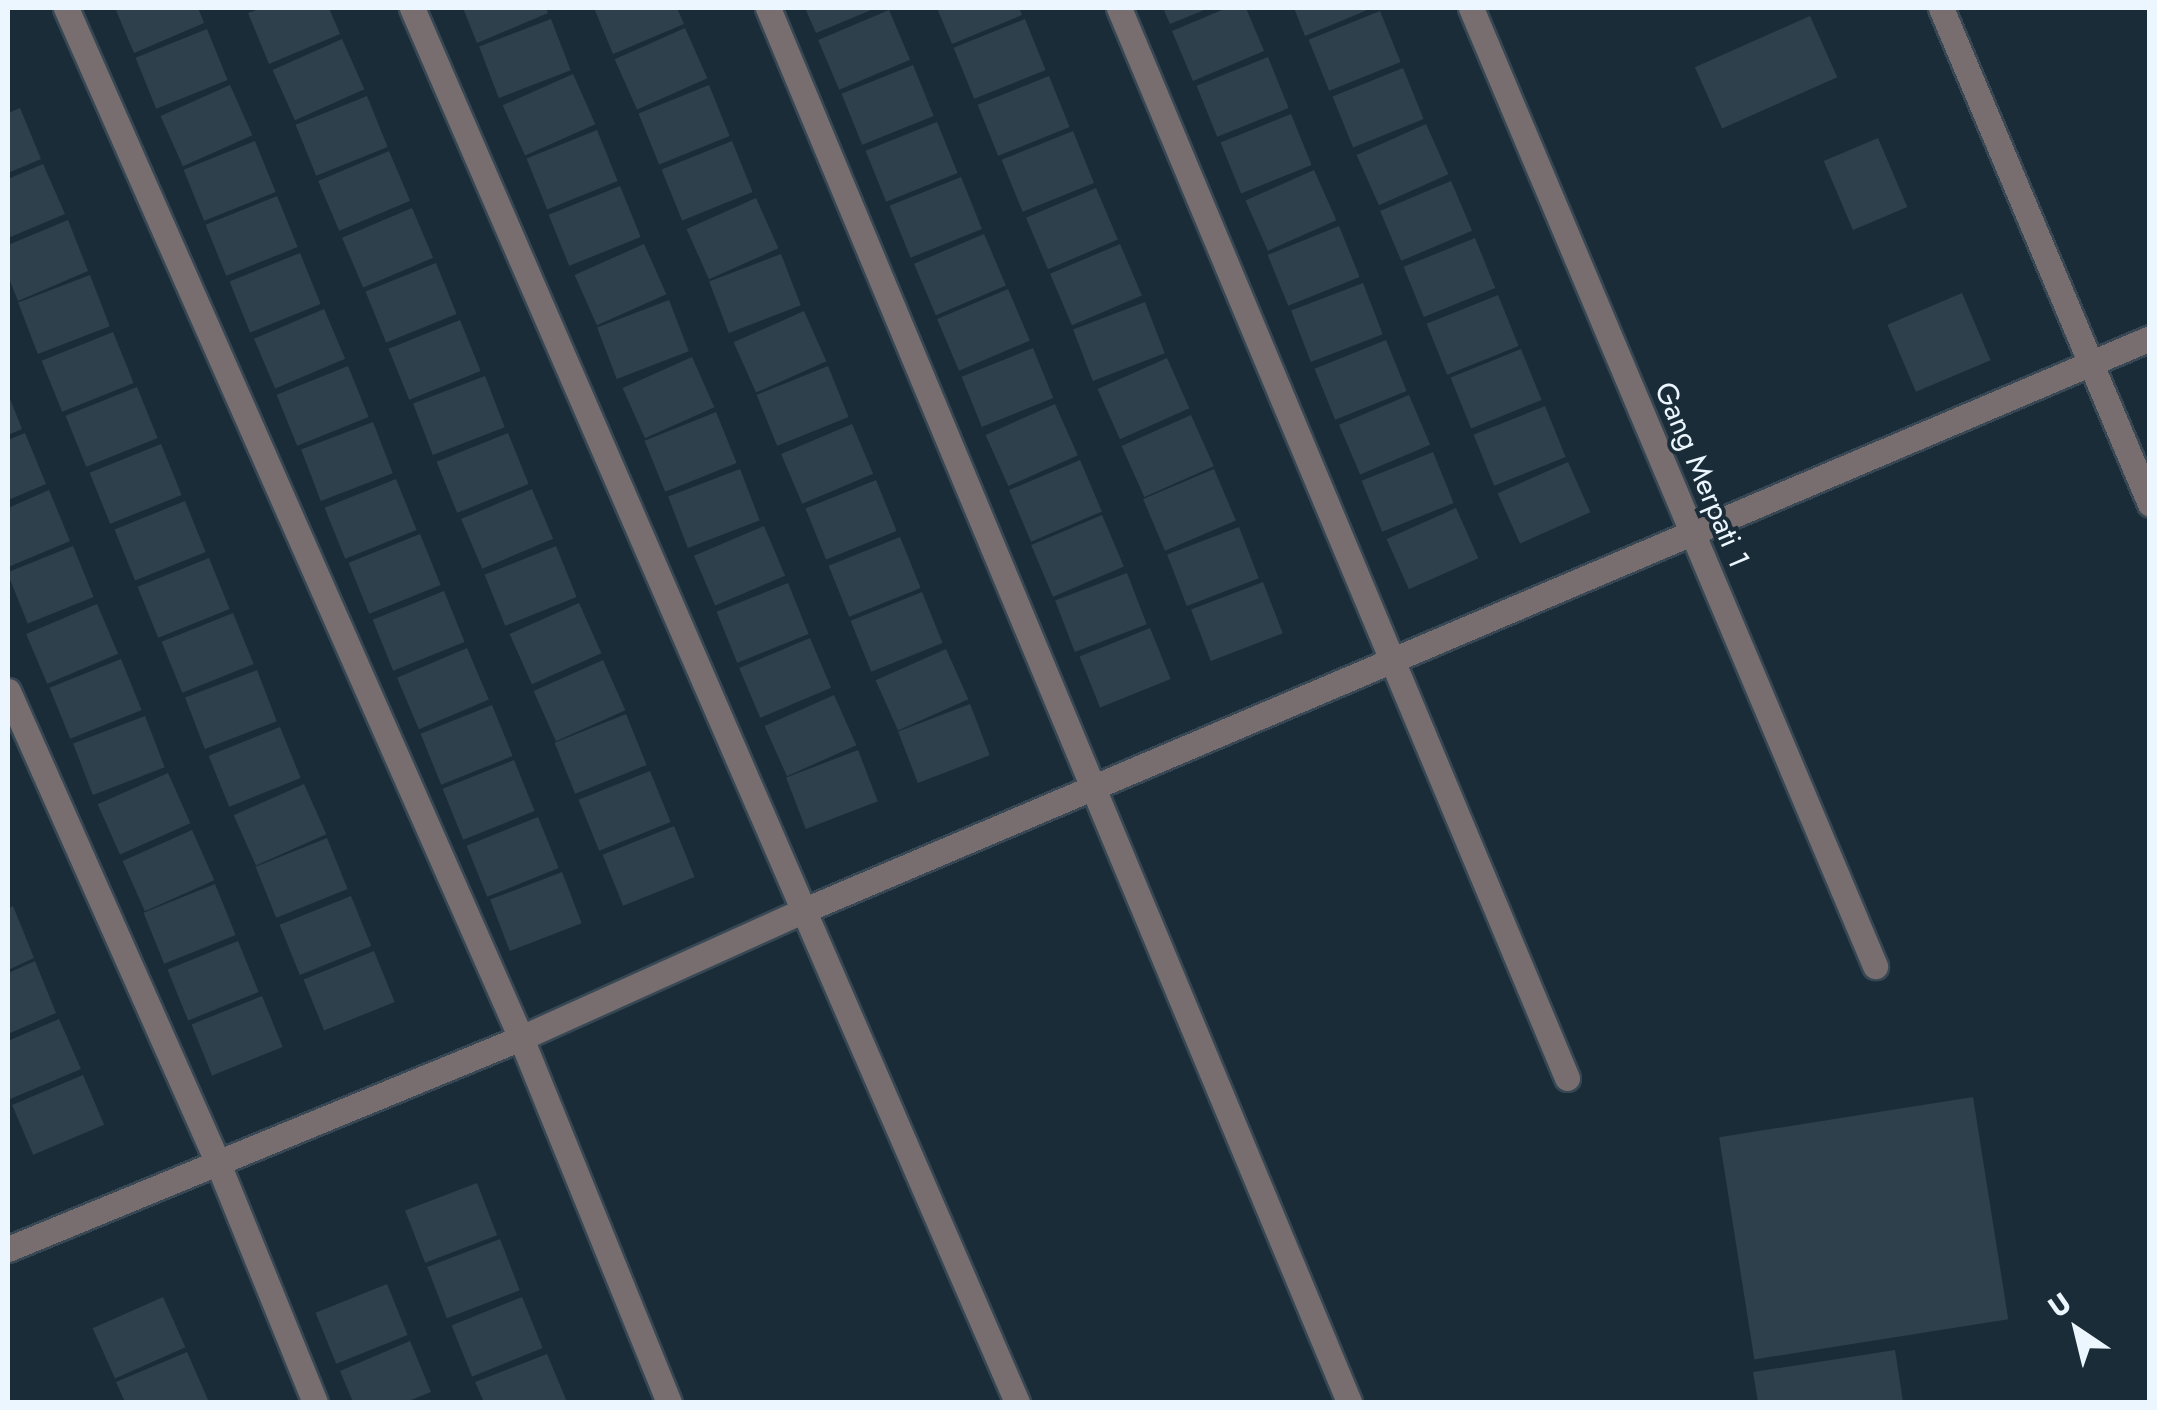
<!DOCTYPE html>
<html>
<head>
<meta charset="utf-8">
<style>
  body { margin:0 }
  #map { position:relative; width:2157px; height:1410px; overflow:hidden; background:#1a2c38; font-family:Jost,sans-serif }
  div>[style] { position:absolute }
  .building>* { inset:0; background:#2d404c; transform-origin:0 0 }
  .roads { filter:drop-shadow(2px 0 #374854) drop-shadow(-2px 0 #374854) drop-shadow(0 2px #374854) drop-shadow(0 -2px #374854) }
  .street>* { height:25px; margin:-12.5px; padding:0 12.5px; transform-origin:12.5px; border-radius:12.5px; background:#796e6f }
  span { translate:-50% -50%; white-space:nowrap; text-align:center; line-height:1.15; -webkit-text-stroke:8px #1a2c38; paint-order:stroke }
  .street-label { font-size:30px; color:#ebf6fe }
  .frame { position:absolute; inset:0; border:10px solid #ebf6fe; pointer-events:none }
  .north { position:absolute; left:2027px; top:1280px; width:100px; height:100px; -webkit-text-stroke:8px #1a2c38; paint-order:stroke; rotate:325deg; font-size:28px; font-weight:700; line-height:40px; text-align:center; color:#ebf6fe }
  .north::after { content:''; display:block; margin:auto; width:35px; height:45px; background:#ebf6fe; clip-path:polygon(50% 0,100% 100%,50% 72%,0 100%) }
</style>
</head>
<body>
<div id="map">
  <div class="building">
    <i style="clip-path:polygon(115px 8px,198px 8px,204px 23px,134px 53px)"></i>
    <i style="clip-path:polygon(262px 8px,329px 8px,340px 34px,269px 64px,248px 13px)"></i>
    <i style="clip-path:polygon(463px 8px,546px 8px,548px 13px,477px 43px)"></i>
    <i style="clip-path:polygon(594px 8px,677px 8px,684px 24px,613px 54px)"></i>
    <i style="clip-path:polygon(805px 8px,876px 8px,816px 33px)"></i>
    <i style="clip-path:polygon(937px 8px,1019px 8px,1022px 15px,952px 44px)"></i>
    <i style="clip-path:polygon(1163px 8px,1209px 8px,1170px 24px)"></i>
    <i style="clip-path:polygon(1227px 8px,1246px 8px,1264px 51px,1193px 81px,1172px 31px)"></i>
    <i style="clip-path:polygon(1294px 8px,1372px 8px,1305px 36px)"></i>
    <i style="left:889px;top:10px;width:54px;height:77px;rotate:67deg"></i>
    <i style="left:1380px;top:11px;width:55px;height:77px;rotate:68deg"></i>
    <i style="left:1810px;top:16px;width:67px;height:126px;rotate:66deg"></i>
    <i style="left:551px;top:19px;width:55px;height:77px;rotate:69deg"></i>
    <i style="left:1025px;top:19px;width:55px;height:77px;rotate:68deg"></i>
    <i style="left:685px;top:28px;width:55px;height:77px;rotate:66deg"></i>
    <i style="left:207px;top:29px;width:55px;height:77px;rotate:68deg"></i>
    <i style="left:342px;top:39px;width:55px;height:76px;rotate:66deg"></i>
    <i style="left:1268px;top:57px;width:55px;height:77px;rotate:68deg"></i>
    <i style="left:913px;top:65px;width:55px;height:77px;rotate:68deg"></i>
    <i style="left:1403px;top:68px;width:55px;height:76px;rotate:68deg"></i>
    <i style="left:573px;top:74px;width:55px;height:77px;rotate:66deg"></i>
    <i style="left:1049px;top:76px;width:55px;height:77px;rotate:68deg"></i>
    <i style="left:230px;top:85px;width:55px;height:76px;rotate:66deg"></i>
    <i style="left:709px;top:85px;width:55px;height:76px;rotate:68deg"></i>
    <i style="left:367px;top:96px;width:55px;height:77px;rotate:68deg"></i>
    <i style="clip-path:polygon(20px 108px,41px 159px,8px 173px,8px 113px)"></i>
    <i style="left:1291px;top:114px;width:55px;height:76px;rotate:68deg"></i>
    <i style="left:937px;top:122px;width:55px;height:77px;rotate:68deg"></i>
    <i style="left:1426px;top:124px;width:55px;height:76px;rotate:66deg"></i>
    <i style="left:597px;top:130px;width:55px;height:76px;rotate:68deg"></i>
    <i style="left:1073px;top:131px;width:56px;height:77px;rotate:68deg"></i>
    <i style="left:1878px;top:138px;width:75px;height:59px;rotate:67deg"></i>
    <i style="left:255px;top:141px;width:55px;height:77px;rotate:68deg"></i>
    <i style="left:732px;top:141px;width:55px;height:76px;rotate:68deg"></i>
    <i style="left:389px;top:151px;width:54px;height:77px;rotate:67deg"></i>
    <i style="clip-path:polygon(43px 164px,65px 214px,8px 238px,8px 179px)"></i>
    <i style="left:1314px;top:170px;width:55px;height:75px;rotate:66deg"></i>
    <i style="left:961px;top:177px;width:56px;height:77px;rotate:68deg"></i>
    <i style="left:1451px;top:181px;width:54px;height:77px;rotate:67deg"></i>
    <i style="left:620px;top:186px;width:55px;height:77px;rotate:68deg"></i>
    <i style="left:1096px;top:188px;width:56px;height:76px;rotate:67deg"></i>
    <i style="left:277px;top:196px;width:55px;height:77px;rotate:68deg"></i>
    <i style="left:756px;top:198px;width:55px;height:76px;rotate:66deg"></i>
    <i style="left:412px;top:208px;width:54px;height:76px;rotate:67deg"></i>
    <i style="clip-path:polygon(68px 220px,88px 271px,18px 301px,8px 276px,8px 245px)"></i>
    <i style="left:1339px;top:226px;width:55px;height:77px;rotate:68deg"></i>
    <i style="left:984px;top:234px;width:56px;height:76px;rotate:67deg"></i>
    <i style="left:1475px;top:238px;width:54px;height:77px;rotate:68deg"></i>
    <i style="left:644px;top:244px;width:55px;height:76px;rotate:66deg"></i>
    <i style="left:1120px;top:244px;width:56px;height:76px;rotate:67deg"></i>
    <i style="left:300px;top:253px;width:55px;height:76px;rotate:68deg"></i>
    <i style="left:781px;top:254px;width:55px;height:77px;rotate:69deg"></i>
    <i style="left:436px;top:263px;width:55px;height:76px;rotate:68deg"></i>
    <i style="left:90px;top:275px;width:55px;height:77px;rotate:69deg"></i>
    <i style="left:1363px;top:283px;width:55px;height:77px;rotate:69deg"></i>
    <i style="left:1008px;top:289px;width:56px;height:77px;rotate:67deg"></i>
    <i style="left:1962px;top:293px;width:73px;height:81px;rotate:67deg"></i>
    <i style="left:1498px;top:295px;width:55px;height:77px;rotate:68deg"></i>
    <i style="left:669px;top:300px;width:55px;height:77px;rotate:69deg"></i>
    <i style="left:1145px;top:302px;width:55px;height:77px;rotate:69deg"></i>
    <i style="left:324px;top:309px;width:54px;height:76px;rotate:67deg"></i>
    <i style="left:804px;top:311px;width:55px;height:77px;rotate:66deg"></i>
    <i style="left:460px;top:320px;width:55px;height:77px;rotate:68deg"></i>
    <i style="left:113px;top:332px;width:55px;height:77px;rotate:68deg"></i>
    <i style="left:1386px;top:340px;width:55px;height:77px;rotate:68deg"></i>
    <i style="left:1033px;top:348px;width:54px;height:77px;rotate:68deg"></i>
    <i style="left:1521px;top:349px;width:55px;height:76px;rotate:68deg"></i>
    <i style="left:692px;top:357px;width:55px;height:76px;rotate:66deg"></i>
    <i style="left:1167px;top:358px;width:55px;height:76px;rotate:66deg"></i>
    <i style="left:348px;top:366px;width:55px;height:77px;rotate:68deg"></i>
    <i style="left:828px;top:366px;width:55px;height:77px;rotate:68deg"></i>
    <i style="left:485px;top:376px;width:55px;height:77px;rotate:69deg"></i>
    <i style="left:137px;top:387px;width:55px;height:77px;rotate:68deg"></i>
    <i style="clip-path:polygon(8px 394px,22px 429px,8px 435px)"></i>
    <i style="left:1409px;top:395px;width:54px;height:76px;rotate:67deg"></i>
    <i style="left:1055px;top:404px;width:56px;height:76px;rotate:66deg"></i>
    <i style="left:1545px;top:406px;width:55px;height:77px;rotate:68deg"></i>
    <i style="left:716px;top:412px;width:55px;height:77px;rotate:68deg"></i>
    <i style="left:1191px;top:415px;width:56px;height:76px;rotate:66deg"></i>
    <i style="left:373px;top:422px;width:55px;height:77px;rotate:69deg"></i>
    <i style="left:852px;top:424px;width:54px;height:77px;rotate:67deg"></i>
    <i style="clip-path:polygon(25px 433px,46px 484px,8px 500px,8px 440px)"></i>
    <i style="left:508px;top:433px;width:55px;height:77px;rotate:68deg"></i>
    <i style="left:161px;top:444px;width:55px;height:77px;rotate:68deg"></i>
    <i style="left:1433px;top:452px;width:55px;height:77px;rotate:68deg"></i>
    <i style="left:1080px;top:460px;width:56px;height:77px;rotate:67deg"></i>
    <i style="left:1568px;top:462px;width:55px;height:77px;rotate:66deg"></i>
    <i style="left:740px;top:469px;width:55px;height:77px;rotate:69deg"></i>
    <i style="left:1214px;top:469px;width:56px;height:77px;rotate:67deg"></i>
    <i style="left:396px;top:479px;width:55px;height:77px;rotate:68deg"></i>
    <i style="left:876px;top:480px;width:55px;height:76px;rotate:68deg"></i>
    <i style="left:532px;top:489px;width:54px;height:77px;rotate:67deg"></i>
    <i style="clip-path:polygon(49px 490px,70px 541px,8px 567px,8px 508px)"></i>
    <i style="left:185px;top:501px;width:55px;height:76px;rotate:68deg"></i>
    <i style="left:1456px;top:508px;width:55px;height:76px;rotate:66deg"></i>
    <i style="left:1102px;top:515px;width:56px;height:77px;rotate:67deg"></i>
    <i style="left:764px;top:526px;width:54px;height:76px;rotate:67deg"></i>
    <i style="left:1239px;top:527px;width:55px;height:77px;rotate:69deg"></i>
    <i style="left:420px;top:534px;width:55px;height:77px;rotate:68deg"></i>
    <i style="left:900px;top:537px;width:55px;height:77px;rotate:68deg"></i>
    <i style="left:73px;top:546px;width:55px;height:71px;rotate:68deg"></i>
    <i style="left:556px;top:546px;width:55px;height:77px;rotate:68deg"></i>
    <i style="left:209px;top:558px;width:55px;height:77px;rotate:68deg"></i>
    <i style="left:1127px;top:573px;width:55px;height:77px;rotate:69deg"></i>
    <i style="left:1263px;top:582px;width:55px;height:77px;rotate:69deg"></i>
    <i style="left:788px;top:583px;width:55px;height:77px;rotate:68deg"></i>
    <i style="left:444px;top:591px;width:55px;height:77px;rotate:68deg"></i>
    <i style="left:922px;top:592px;width:55px;height:77px;rotate:68deg"></i>
    <i style="left:579px;top:603px;width:55px;height:76px;rotate:66deg"></i>
    <i style="left:97px;top:604px;width:54px;height:77px;rotate:67deg"></i>
    <i style="left:233px;top:613px;width:55px;height:77px;rotate:68deg"></i>
    <i style="left:1150px;top:628px;width:55px;height:76px;rotate:68deg"></i>
    <i style="left:810px;top:638px;width:54px;height:77px;rotate:67deg"></i>
    <i style="left:467px;top:648px;width:56px;height:76px;rotate:67deg"></i>
    <i style="left:946px;top:649px;width:55px;height:77px;rotate:66deg"></i>
    <i style="left:121px;top:659px;width:55px;height:77px;rotate:68deg"></i>
    <i style="left:603px;top:660px;width:55px;height:76px;rotate:66deg"></i>
    <i style="left:257px;top:670px;width:55px;height:77px;rotate:69deg"></i>
    <i style="left:834px;top:695px;width:55px;height:76px;rotate:66deg"></i>
    <i style="left:970px;top:704px;width:55px;height:77px;rotate:69deg"></i>
    <i style="left:492px;top:705px;width:55px;height:77px;rotate:68deg"></i>
    <i style="left:626px;top:714px;width:55px;height:77px;rotate:68deg"></i>
    <i style="left:145px;top:716px;width:55px;height:77px;rotate:69deg"></i>
    <i style="left:280px;top:727px;width:55px;height:77px;rotate:68deg"></i>
    <i style="left:858px;top:750px;width:55px;height:77px;rotate:69deg"></i>
    <i style="left:514px;top:760px;width:55px;height:77px;rotate:68deg"></i>
    <i style="left:650px;top:771px;width:55px;height:77px;rotate:68deg"></i>
    <i style="left:168px;top:773px;width:55px;height:77px;rotate:66deg"></i>
    <i style="left:304px;top:784px;width:55px;height:77px;rotate:66deg"></i>
    <i style="left:538px;top:817px;width:55px;height:77px;rotate:68deg"></i>
    <i style="left:674px;top:826px;width:55px;height:77px;rotate:68deg"></i>
    <i style="left:192px;top:830px;width:55px;height:76px;rotate:66deg"></i>
    <i style="left:327px;top:838px;width:55px;height:77px;rotate:68deg"></i>
    <i style="left:562px;top:872px;width:55px;height:77px;rotate:69deg"></i>
    <i style="left:215px;top:884px;width:55px;height:77px;rotate:68deg"></i>
    <i style="left:351px;top:896px;width:54px;height:77px;rotate:68deg"></i>
    <i style="clip-path:polygon(13px 906px,34px 958px,8px 970px,8px 909px)"></i>
    <i style="left:238px;top:941px;width:55px;height:76px;rotate:68deg"></i>
    <i style="left:374px;top:951px;width:55px;height:76px;rotate:68deg"></i>
    <i style="clip-path:polygon(35px 961px,56px 1013px,8px 1034px,8px 973px)"></i>
    <i style="left:262px;top:996px;width:55px;height:76px;rotate:68deg"></i>
    <i style="clip-path:polygon(59px 1019px,81px 1069px,10px 1099px,8px 1041px)"></i>
    <i style="left:83px;top:1075px;width:54px;height:77px;rotate:67deg"></i>
    <i style="left:1973px;top:1097px;width:225px;height:257px;rotate:81deg"></i>
    <i style="left:477px;top:1183px;width:56px;height:77px;rotate:69deg"></i>
    <i style="left:500px;top:1239px;width:55px;height:78px;rotate:69deg"></i>
    <i style="left:387px;top:1284px;width:55px;height:77px;rotate:68deg"></i>
    <i style="left:163px;top:1297px;width:55px;height:77px;rotate:66deg"></i>
    <i style="left:522px;top:1297px;width:55px;height:76px;rotate:68deg"></i>
    <i style="clip-path:polygon(410px 1341px,431px 1392px,406px 1402px,353px 1402px,340px 1371px)"></i>
    <i style="clip-path:polygon(1895px 1350px,1903px 1402px,1758px 1402px,1753px 1372px)"></i>
    <i style="clip-path:polygon(187px 1352px,209px 1402px,125px 1402px,116px 1382px)"></i>
    <i style="clip-path:polygon(547px 1354px,567px 1402px,484px 1402px,475px 1382px)"></i>
  </div>
  <div class="roads">
    <div class="street">
      <i style="left:66px;top:8px;width:1126px;rotate:66.17deg"></i>
      <i style="left:521px;top:1038px;width:393px;rotate:67.9deg"></i>
      <i style="left:412px;top:8px;width:1520px;rotate:66.54deg"></i>
      <i style="left:768px;top:8px;width:1510px;rotate:67.37deg"></i>
      <i style="left:1119px;top:8px;width:1160px;rotate:67.28deg"></i>
      <i style="left:1471px;top:8px;width:1040px;rotate:67.13deg"></i>
      <i style="left:1941px;top:8px;width:538px;rotate:67.15deg"></i>
      <i style="left:8px;top:691px;width:514px;rotate:66.03deg"></i>
      <i style="left:217px;top:1161px;width:260px;rotate:67.9deg"></i>
      <i style="left:8px;top:1249px;width:555px;rotate:-22.36deg"></i>
      <i style="left:521px;top:1038px;width:314px;rotate:-24.3deg"></i>
      <i style="left:807px;top:909px;width:1459px;rotate:-23.03deg"></i>
    </div>
  </div>
  <div class="street-label">
    <span style="left:1702px;top:475px;rotate:67deg">Gang Merpati 1</span>
  </div>
  <div class="frame"></div>
  <div class="north">U</div>
</div>
</body>
</html>
